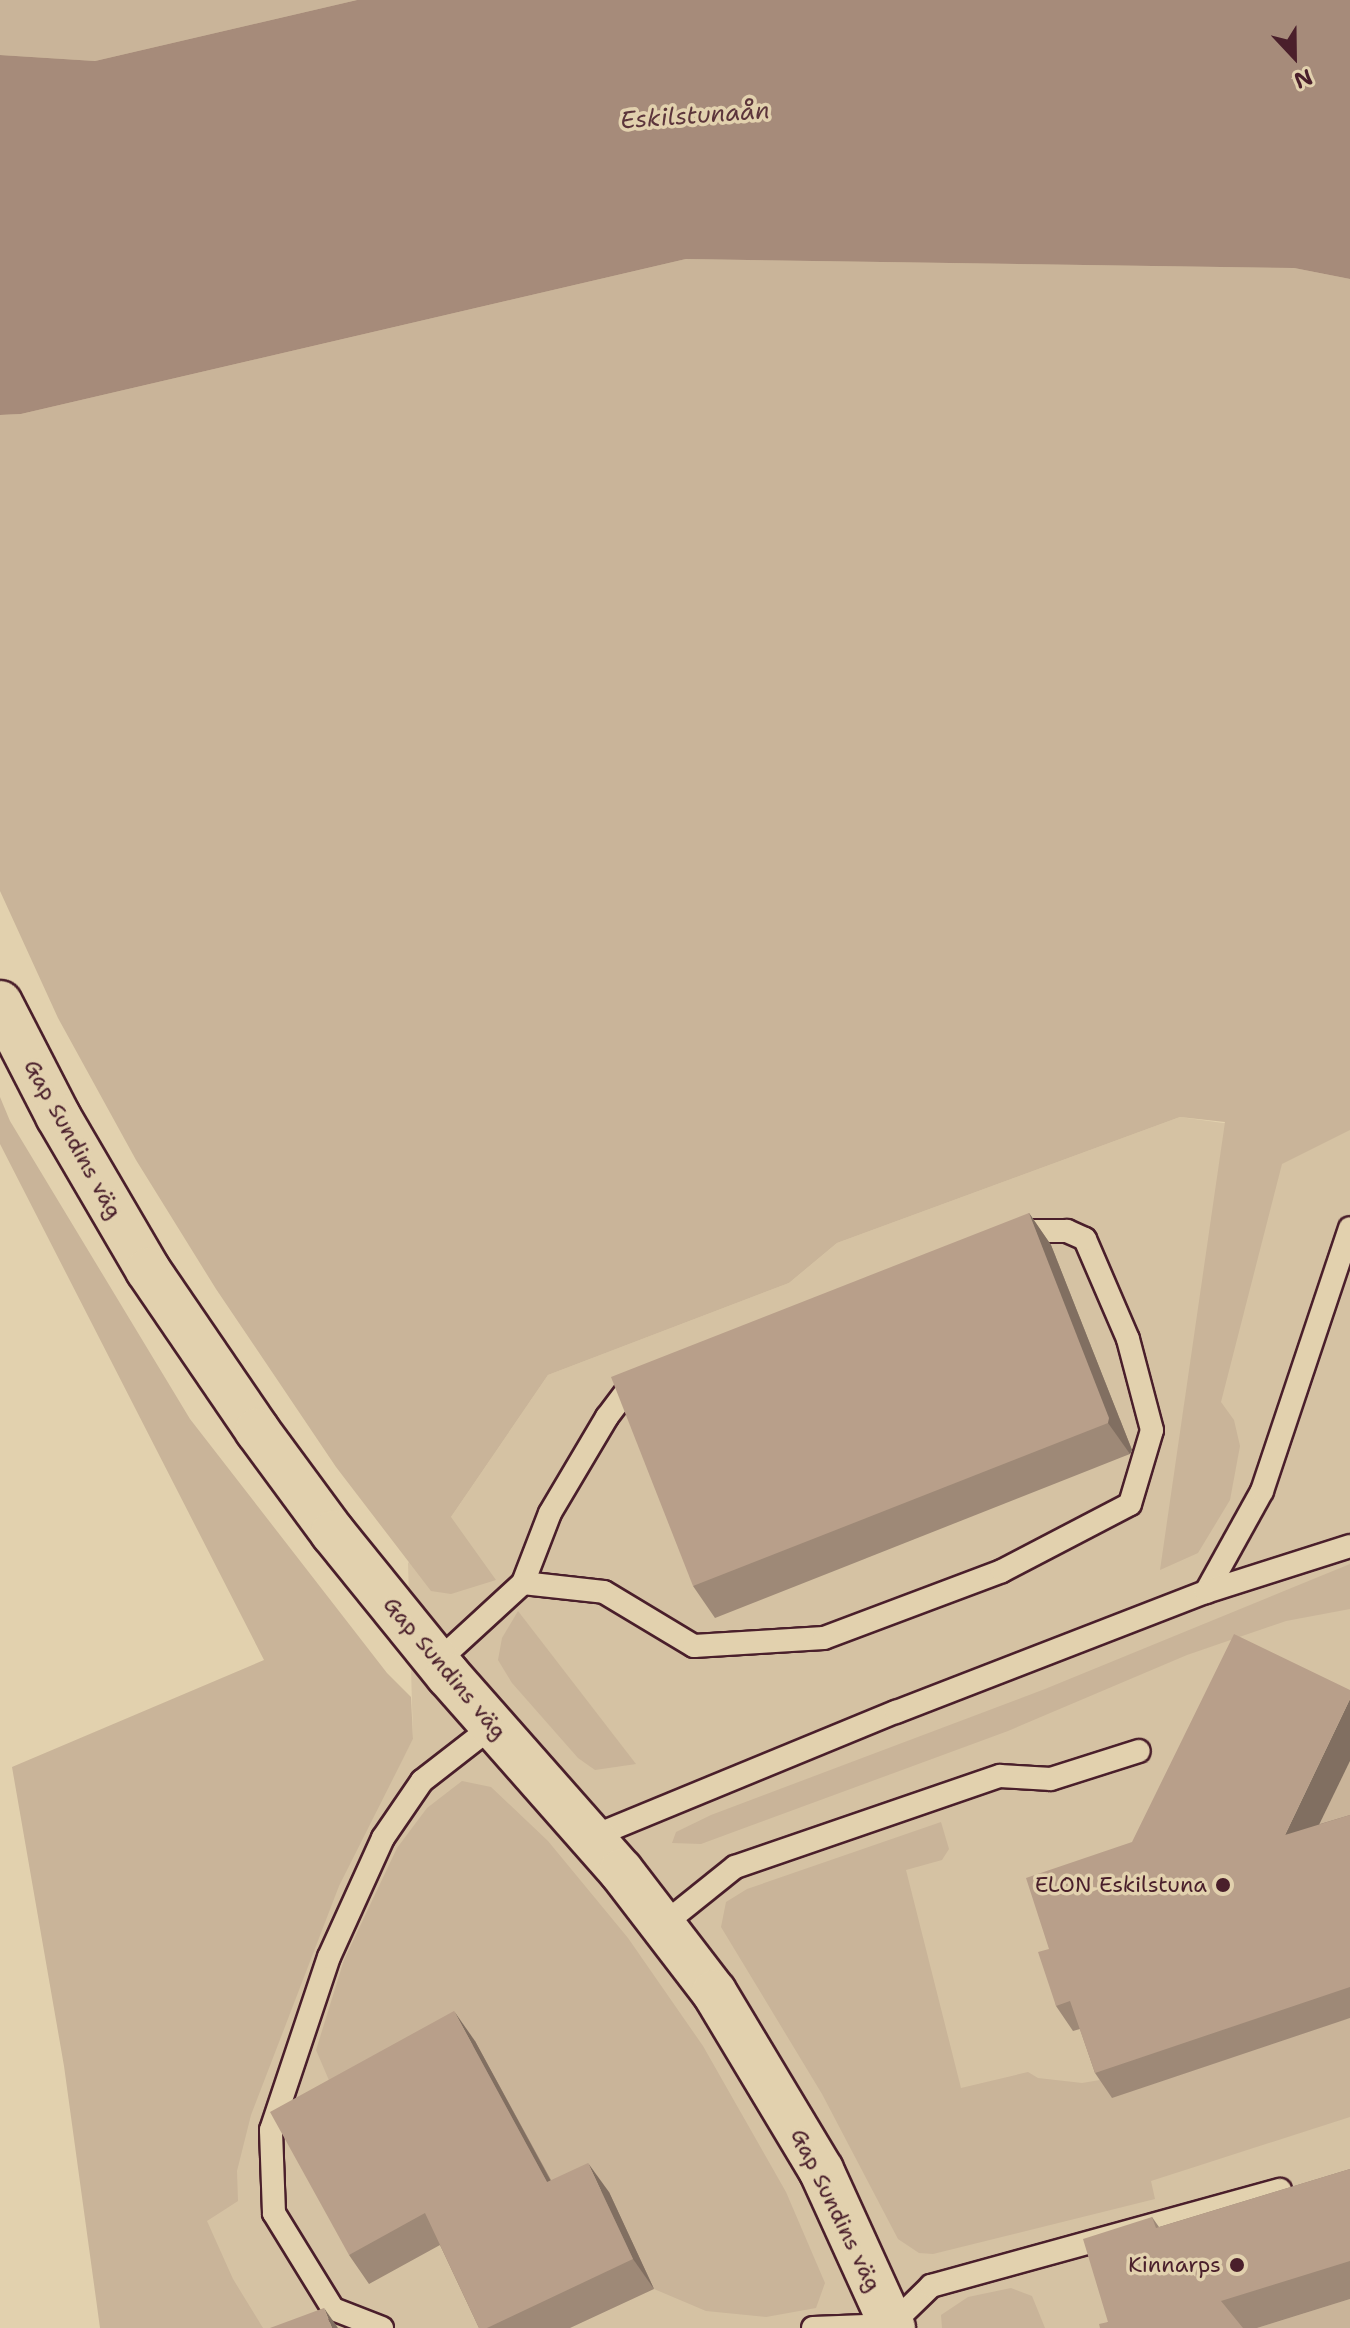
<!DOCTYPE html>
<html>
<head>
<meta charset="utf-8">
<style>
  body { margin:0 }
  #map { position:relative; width:1350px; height:2328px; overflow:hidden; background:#e2d1ae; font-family:"Shantell Sans",sans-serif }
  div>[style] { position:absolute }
  .built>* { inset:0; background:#d5c2a3 }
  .green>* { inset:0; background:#c9b499 }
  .water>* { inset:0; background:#a68b7a }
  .roads { filter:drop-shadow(2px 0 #4a1f2b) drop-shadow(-2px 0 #4a1f2b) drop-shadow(0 2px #4a1f2b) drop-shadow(0 -2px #4a1f2b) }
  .service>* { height:22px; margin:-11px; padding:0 11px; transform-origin:11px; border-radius:11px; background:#e2d1ae }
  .tertiary>* { height:44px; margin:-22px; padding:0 22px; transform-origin:22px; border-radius:22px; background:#e2d1ae }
  .wall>* { inset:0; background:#9e8977 }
  .shaded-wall>* { inset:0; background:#816f61 }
  .building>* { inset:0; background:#b89f8a }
  .dots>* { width:22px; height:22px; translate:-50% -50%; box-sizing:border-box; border:4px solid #e2d1ae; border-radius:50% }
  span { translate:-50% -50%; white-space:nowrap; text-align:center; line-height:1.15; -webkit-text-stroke:7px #e2d1ae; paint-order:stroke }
  .street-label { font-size:22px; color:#4a1f2b }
  .poi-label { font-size:22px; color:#4a1f2b }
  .right { translate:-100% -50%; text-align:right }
  .water-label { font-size:24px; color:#5c353b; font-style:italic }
  .north { position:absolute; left:1254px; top:16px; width:80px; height:80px; -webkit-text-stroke:6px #e2d1ae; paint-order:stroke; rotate:158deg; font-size:22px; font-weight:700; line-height:32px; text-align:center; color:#4a1f2b }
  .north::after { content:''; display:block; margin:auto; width:28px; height:36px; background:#4a1f2b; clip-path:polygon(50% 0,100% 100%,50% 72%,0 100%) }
</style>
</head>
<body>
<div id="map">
  <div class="built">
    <i style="clip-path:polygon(1350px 1107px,1350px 2328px,100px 2328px,413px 1739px,408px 1563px,451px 1517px,548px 1375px,789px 1283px,837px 1243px,1180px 1117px,1223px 1123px)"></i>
  </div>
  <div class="green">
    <i style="clip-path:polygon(0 0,357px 0,95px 61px,0 55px)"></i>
    <i style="clip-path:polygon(686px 259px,1294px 268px,1350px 279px,1350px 1130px,1282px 1164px,1221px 1402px,1234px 1420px,1240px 1446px,1230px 1500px,1198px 1553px,1160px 1570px,1225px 1122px,1180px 1117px,837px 1243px,789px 1283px,548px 1375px,451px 1517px,496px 1580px,451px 1594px,431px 1591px,336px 1467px,216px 1289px,136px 1160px,58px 1018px,0 891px,0 415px,21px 414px)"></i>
    <i style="clip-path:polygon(0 1097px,10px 1121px,190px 1419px,387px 1673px,411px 1697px,413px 1739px,339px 1886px,251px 2115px,237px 2171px,238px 2201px,207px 2221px,233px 2279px,263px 2328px,100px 2328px,64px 2066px,12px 1767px,264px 1660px,0 1144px)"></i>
    <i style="clip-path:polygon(1350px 1564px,1350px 1609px,1286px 1621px,1187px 1655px,1008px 1731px,701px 1844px,672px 1843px,676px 1832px,711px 1815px,1045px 1689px)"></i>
    <i style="clip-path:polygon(518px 1611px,636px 1764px,595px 1770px,578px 1758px,512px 1683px,498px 1660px,502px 1638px)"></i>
    <i style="clip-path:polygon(1350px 1761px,1350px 1845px,1302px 1860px)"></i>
    <i style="clip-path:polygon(462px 1781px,491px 1787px,548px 1841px,628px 1938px,703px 2046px,786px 2192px,825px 2283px,816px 2308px,766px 2317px,706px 2311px,654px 2289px,579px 2206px,343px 2113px,316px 2050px,344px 1960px,397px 1848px,427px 1808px)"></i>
    <i style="clip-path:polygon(941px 1822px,949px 1849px,942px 1860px,906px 1870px,961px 2088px,1028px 2072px,1038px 2078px,1082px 2083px,1106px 2079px,1350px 2018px,1350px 2117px,1151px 2181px,1155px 2199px,933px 2254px,919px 2253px,898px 2239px,822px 2094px,721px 1927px,726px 1902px,747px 1889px)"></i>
    <i style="clip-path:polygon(1011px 2288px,1032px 2296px,1045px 2328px,942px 2328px,941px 2315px,968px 2297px)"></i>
    <i style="clip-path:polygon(1350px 2299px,1350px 2328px,1257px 2328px)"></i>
  </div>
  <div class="water">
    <i style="clip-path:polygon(357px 0,1350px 0,1350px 279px,1294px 268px,686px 259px,21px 414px,0 415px,0 55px,95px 61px)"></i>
  </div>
  <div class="roads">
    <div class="service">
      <i style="left:523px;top:1583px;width:75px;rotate:-68.9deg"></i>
      <i style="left:550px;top:1513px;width:112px;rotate:-59.3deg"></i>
      <i style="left:607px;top:1417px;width:35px;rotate:-53deg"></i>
      <i style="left:628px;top:1389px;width:15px;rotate:-23deg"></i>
      <i style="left:1206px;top:1592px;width:115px;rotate:-61deg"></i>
      <i style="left:1262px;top:1491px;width:277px;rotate:-71.5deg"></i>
      <i style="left:437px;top:1662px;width:117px;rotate:-42.6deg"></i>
      <i style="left:523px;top:1583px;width:81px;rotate:6.3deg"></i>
      <i style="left:604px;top:1592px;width:105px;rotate:31deg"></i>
      <i style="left:694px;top:1646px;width:130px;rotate:-3.5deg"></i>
      <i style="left:824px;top:1638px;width:190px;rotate:-20.6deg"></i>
      <i style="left:1002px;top:1571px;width:144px;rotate:-27.6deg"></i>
      <i style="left:1130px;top:1504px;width:77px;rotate:-73.4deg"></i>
      <i style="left:1152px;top:1430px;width:94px;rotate:-104.8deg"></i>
      <i style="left:1128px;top:1339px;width:109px;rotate:-113.3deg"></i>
      <i style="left:1085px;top:1239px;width:20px;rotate:-156deg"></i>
      <i style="left:1067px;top:1231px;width:34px;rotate:180deg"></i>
      <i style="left:1033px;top:1231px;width:20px;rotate:160deg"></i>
      <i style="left:592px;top:1837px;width:329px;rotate:-22.4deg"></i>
      <i style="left:896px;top:1712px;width:332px;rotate:-21.2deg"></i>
      <i style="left:1206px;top:1592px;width:151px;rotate:-17.7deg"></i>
      <i style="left:664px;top:1924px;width:91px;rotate:-38.8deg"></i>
      <i style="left:735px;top:1867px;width:280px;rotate:-19deg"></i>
      <i style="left:1000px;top:1776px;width:51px;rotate:3.4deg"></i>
      <i style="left:1051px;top:1779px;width:92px;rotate:-17.7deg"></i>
      <i style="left:889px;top:2327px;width:59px;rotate:-44.3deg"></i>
      <i style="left:931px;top:2286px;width:362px;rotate:-15.4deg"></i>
      <i style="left:382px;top:2328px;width:53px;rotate:-158.8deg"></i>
      <i style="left:333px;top:2309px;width:113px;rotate:-121.6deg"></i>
      <i style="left:274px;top:2213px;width:83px;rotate:-92.1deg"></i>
      <i style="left:271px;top:2130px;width:182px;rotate:-71.5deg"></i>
      <i style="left:329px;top:1957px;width:131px;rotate:-65.6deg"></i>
      <i style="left:383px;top:1838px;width:69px;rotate:-55.6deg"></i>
      <i style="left:422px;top:1781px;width:91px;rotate:-37.9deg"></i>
      <i style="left:813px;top:2328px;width:79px;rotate:-2.2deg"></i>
    </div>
    <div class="tertiary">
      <i style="left:0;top:1003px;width:127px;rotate:62.8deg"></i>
      <i style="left:58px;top:1116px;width:178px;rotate:59.7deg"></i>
      <i style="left:148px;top:1270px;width:194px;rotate:55.7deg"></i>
      <i style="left:257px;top:1430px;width:128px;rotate:53.6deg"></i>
      <i style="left:333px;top:1533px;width:183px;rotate:51deg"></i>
      <i style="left:448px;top:1675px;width:261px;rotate:48.6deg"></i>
      <i style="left:621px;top:1871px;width:153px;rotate:52.5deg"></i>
      <i style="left:714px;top:1992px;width:208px;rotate:59deg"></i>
      <i style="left:821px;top:2170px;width:174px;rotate:65.5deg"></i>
    </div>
  </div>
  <div class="wall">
    <i style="clip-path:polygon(1029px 1213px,1051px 1245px,1132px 1450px,1130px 1454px,715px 1618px,693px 1586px)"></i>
    <i style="clip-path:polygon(1350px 1815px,1350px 2018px,1112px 2098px,1095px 2073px,1080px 2029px,1073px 2031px,1056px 2006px,1049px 1949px,1320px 1824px)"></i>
    <i style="clip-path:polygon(475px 2041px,551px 2180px,609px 2192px,654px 2289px,570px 2328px,479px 2328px,440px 2245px,369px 2284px,349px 2255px)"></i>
    <i style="clip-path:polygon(1350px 2169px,1350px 2299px,1257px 2328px,1100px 2328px,1108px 2322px,1152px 2217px,1159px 2227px)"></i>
  </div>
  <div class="shaded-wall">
    <i style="clip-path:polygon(1029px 1213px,1051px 1245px,1132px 1450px,1130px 1454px,1108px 1423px)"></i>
    <i style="clip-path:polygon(1350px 1699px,1350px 1761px,1302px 1860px,1285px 1835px)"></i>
    <i style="clip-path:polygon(454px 2011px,475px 2041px,567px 2211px,547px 2182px)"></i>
    <i style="clip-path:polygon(588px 2163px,609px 2192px,654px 2289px,633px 2259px)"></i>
    <i style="clip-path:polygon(324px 2308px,336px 2325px,338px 2328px,332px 2328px)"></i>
  </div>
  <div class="building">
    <i style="clip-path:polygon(1029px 1213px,1109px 1418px,1108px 1423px,693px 1586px,611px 1377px)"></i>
    <i style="clip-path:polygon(1234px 1634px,1350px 1690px,1350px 1699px,1285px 1835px,1350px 1815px,1350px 1987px,1095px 2073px,1070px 2001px,1056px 2006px,1038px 1952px,1049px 1949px,1026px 1878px,1132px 1842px)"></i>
    <i style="clip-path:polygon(454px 2011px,547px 2182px,588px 2163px,633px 2259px,487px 2328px,479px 2328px,425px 2213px,349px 2255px,270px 2112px)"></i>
    <i style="clip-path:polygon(1350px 2169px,1350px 2261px,1221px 2301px,1243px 2328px,1100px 2328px,1099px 2324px,1108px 2322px,1083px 2239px,1152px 2217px,1156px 2228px)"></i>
    <i style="clip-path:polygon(324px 2308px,332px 2328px,270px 2328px)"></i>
  </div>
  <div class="dots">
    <i style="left:1223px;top:1885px;background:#4a1f2b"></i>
    <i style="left:1237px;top:2265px;background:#4a1f2b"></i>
  </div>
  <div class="street-label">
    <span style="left:73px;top:1139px;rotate:61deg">Gap Sundins väg</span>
    <span style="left:445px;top:1668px;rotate:50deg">Gap Sundins väg</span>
    <span style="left:836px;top:2210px;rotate:64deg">Gap Sundins väg</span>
  </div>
  <div class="poi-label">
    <span class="right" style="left:1207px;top:1885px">ELON Eskilstuna</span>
    <span class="right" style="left:1221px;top:2265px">Kinnarps</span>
  </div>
  <div class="water-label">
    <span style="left:695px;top:116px;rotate:-4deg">Eskilstunaån</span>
  </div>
  <div class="north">N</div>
</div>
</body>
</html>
